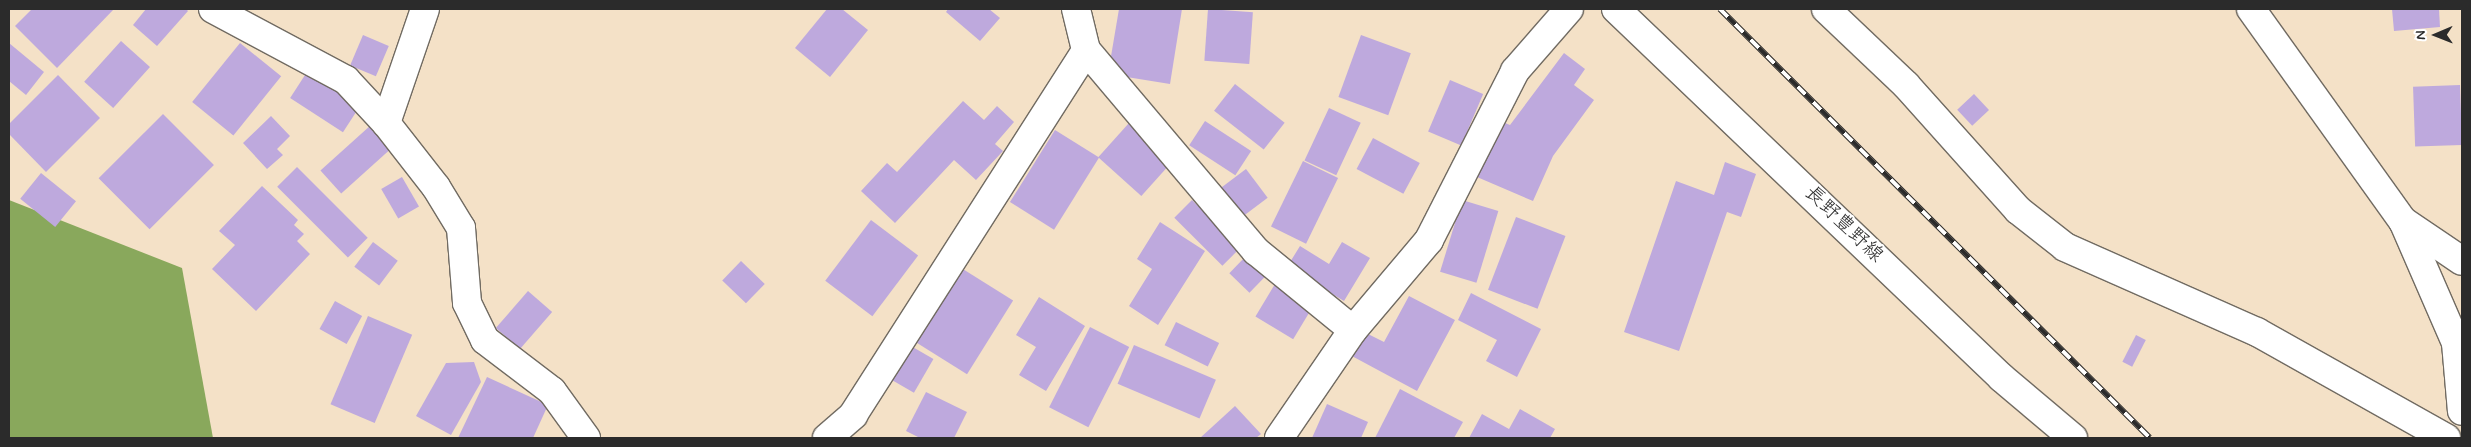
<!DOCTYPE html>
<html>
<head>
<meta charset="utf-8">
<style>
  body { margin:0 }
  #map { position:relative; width:2471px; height:447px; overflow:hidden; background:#f4e1c7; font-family:Mynerve,"Klee One",sans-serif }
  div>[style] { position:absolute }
  .forest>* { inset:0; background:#89a85c }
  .building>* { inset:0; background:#bea9dd; transform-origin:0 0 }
  .roads { filter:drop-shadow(1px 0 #716b62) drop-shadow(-1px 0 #716b62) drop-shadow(0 1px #716b62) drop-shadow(0 -1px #716b62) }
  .minor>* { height:28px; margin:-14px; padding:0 14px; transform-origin:14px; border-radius:14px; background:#fff }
  .major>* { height:28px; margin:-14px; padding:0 14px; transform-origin:14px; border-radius:14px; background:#fff }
  .rail>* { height:5.5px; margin-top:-2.75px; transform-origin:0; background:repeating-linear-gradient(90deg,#fff 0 11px,#2b2b2b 0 22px); box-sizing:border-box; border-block:1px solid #2b2b2b }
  span { translate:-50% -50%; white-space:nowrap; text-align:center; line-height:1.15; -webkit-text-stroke:4px #fff; paint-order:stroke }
  .street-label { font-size:20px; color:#2b2b2b }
  .frame { position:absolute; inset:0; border:10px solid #2b2b2b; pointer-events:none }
  .north { position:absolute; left:2411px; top:10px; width:50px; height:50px; -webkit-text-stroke:4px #fff; paint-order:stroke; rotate:269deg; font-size:14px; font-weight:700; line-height:20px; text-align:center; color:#2b2b2b }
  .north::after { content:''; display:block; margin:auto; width:18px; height:22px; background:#2b2b2b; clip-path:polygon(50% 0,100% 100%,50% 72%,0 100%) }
</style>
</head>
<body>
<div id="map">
  <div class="forest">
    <i style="clip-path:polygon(9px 200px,182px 268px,213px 438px,9px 438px)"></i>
  </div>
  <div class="building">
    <i style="clip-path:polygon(32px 9px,114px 9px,57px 68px,15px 26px)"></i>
    <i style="clip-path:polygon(146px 9px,186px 9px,188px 11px,157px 46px,133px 25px)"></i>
    <i style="clip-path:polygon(827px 9px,842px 9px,868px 30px,830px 77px,795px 48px)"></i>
    <i style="clip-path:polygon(948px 9px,989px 9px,1000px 18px,980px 41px,946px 12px)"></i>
    <i style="clip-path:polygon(1119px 9px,1182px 9px,1170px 84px,1108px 74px)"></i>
    <i style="left:1208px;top:9px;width:45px;height:52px;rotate:4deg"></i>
    <i style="clip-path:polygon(2392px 9px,2439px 9px,2440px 27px,2394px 31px)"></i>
    <i style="left:363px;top:35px;width:28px;height:33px;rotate:23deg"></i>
    <i style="left:1361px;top:35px;width:53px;height:66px;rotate:20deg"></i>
    <i style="left:121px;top:41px;width:39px;height:55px;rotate:42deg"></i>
    <i style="clip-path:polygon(9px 43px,44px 72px,26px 95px,9px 81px)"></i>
    <i style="left:240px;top:43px;width:53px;height:76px;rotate:39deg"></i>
    <i style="clip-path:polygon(1564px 53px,1585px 69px,1574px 85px,1594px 100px,1553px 156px,1533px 201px,1477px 177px,1500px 121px,1510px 125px)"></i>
    <i style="left:307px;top:72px;width:63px;height:31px;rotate:33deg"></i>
    <i style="clip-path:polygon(58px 75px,100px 118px,46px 172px,9px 134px,9px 124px)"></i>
    <i style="left:1450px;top:80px;width:36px;height:56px;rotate:23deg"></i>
    <i style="left:1235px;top:84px;width:63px;height:34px;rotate:38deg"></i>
    <i style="left:2460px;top:85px;width:60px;height:47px;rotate:88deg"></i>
    <i style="left:1974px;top:94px;width:22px;height:23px;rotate:47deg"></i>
    <i style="clip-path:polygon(963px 101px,984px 120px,997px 106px,1014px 122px,995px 144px,1003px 151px,976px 180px,954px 160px,895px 223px,861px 191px,887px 163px,897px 172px)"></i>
    <i style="left:1329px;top:108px;width:35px;height:58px;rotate:25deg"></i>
    <i style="left:163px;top:114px;width:72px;height:91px;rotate:45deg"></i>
    <i style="clip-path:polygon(271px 116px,290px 136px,277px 149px,283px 155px,267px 169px,243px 143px)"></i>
    <i style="left:1205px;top:121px;width:55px;height:29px;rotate:33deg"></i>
    <i style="left:1129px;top:123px;width:58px;height:46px;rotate:42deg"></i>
    <i style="left:371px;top:125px;width:31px;height:68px;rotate:48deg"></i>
    <i style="left:1055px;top:130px;width:52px;height:85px;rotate:32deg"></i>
    <i style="left:1373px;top:138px;width:53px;height:35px;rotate:28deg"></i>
    <i style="left:1303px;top:161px;width:39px;height:73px;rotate:26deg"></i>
    <i style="clip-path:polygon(1725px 162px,1756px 174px,1741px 217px,1727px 212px,1679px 351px,1624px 332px,1676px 181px,1714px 195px)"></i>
    <i style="left:297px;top:167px;width:100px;height:28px;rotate:45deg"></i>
    <i style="left:1246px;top:169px;width:36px;height:37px;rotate:53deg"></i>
    <i style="left:41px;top:173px;width:45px;height:33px;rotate:39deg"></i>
    <i style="left:402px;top:177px;width:34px;height:24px;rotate:60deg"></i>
    <i style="clip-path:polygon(262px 186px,298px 220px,294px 225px,304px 234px,297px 241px,310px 254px,256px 311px,212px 269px,235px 245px,219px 231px)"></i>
    <i style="left:1192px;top:200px;width:68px;height:25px;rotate:45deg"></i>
    <i style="left:1462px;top:200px;width:38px;height:75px;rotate:17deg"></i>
    <i style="left:1516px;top:217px;width:53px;height:78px;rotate:21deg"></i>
    <i style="left:871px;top:220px;width:59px;height:76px;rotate:37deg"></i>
    <i style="clip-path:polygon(1160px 222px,1205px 251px,1158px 325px,1129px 306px,1152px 269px,1137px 259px)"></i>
    <i style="left:373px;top:242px;width:31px;height:31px;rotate:37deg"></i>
    <i style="clip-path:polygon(1342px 242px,1370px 258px,1344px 301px,1287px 267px,1300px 246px,1329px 264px)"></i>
    <i style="left:1246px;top:256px;width:28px;height:24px;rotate:44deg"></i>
    <i style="left:741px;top:261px;width:33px;height:27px;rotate:44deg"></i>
    <i style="left:958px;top:266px;width:65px;height:87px;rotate:32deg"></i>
    <i style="left:1275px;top:284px;width:44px;height:38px;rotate:31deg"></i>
    <i style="left:528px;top:291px;width:32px;height:49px;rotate:41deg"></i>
    <i style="clip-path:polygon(1471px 293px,1541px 329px,1517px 377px,1486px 361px,1497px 340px,1458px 320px)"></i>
    <i style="clip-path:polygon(1409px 296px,1455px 320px,1417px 391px,1350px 355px,1362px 331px,1384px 342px)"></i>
    <i style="clip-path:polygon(1039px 297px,1085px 326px,1046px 391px,1019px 375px,1036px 347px,1016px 335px)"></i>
    <i style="left:335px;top:301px;width:31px;height:32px;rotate:29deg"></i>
    <i style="left:368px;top:316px;width:48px;height:96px;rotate:23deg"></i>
    <i style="left:1176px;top:322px;width:48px;height:26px;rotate:26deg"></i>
    <i style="left:1090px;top:327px;width:44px;height:90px;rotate:27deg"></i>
    <i style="left:2136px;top:335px;width:11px;height:30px;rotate:27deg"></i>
    <i style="left:904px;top:342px;width:34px;height:39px;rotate:30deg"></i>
    <i style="left:1134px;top:345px;width:89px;height:42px;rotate:23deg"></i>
    <i style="clip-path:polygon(474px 362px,481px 382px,451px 435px,416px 416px,446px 363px)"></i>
    <i style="clip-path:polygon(487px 377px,548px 405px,533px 438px,458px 438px)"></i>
    <i style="clip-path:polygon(1400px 389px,1463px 422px,1454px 438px,1375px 438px)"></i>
    <i style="clip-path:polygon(926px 392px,967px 412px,954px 438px,920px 438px,906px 431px)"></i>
    <i style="clip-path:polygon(1327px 404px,1368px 422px,1361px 438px,1312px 438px)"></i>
    <i style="clip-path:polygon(1235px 406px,1261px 434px,1256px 438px,1200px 438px)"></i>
    <i style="clip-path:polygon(1520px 409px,1555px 429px,1550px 438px,1469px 438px,1482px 414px,1509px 429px)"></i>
  </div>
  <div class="roads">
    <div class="minor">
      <i style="left:213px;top:9px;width:151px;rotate:28.1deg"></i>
      <i style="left:346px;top:80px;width:59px;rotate:47.1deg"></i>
      <i style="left:386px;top:123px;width:81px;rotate:52deg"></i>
      <i style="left:436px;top:187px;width:48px;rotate:58.6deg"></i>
      <i style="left:461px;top:228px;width:75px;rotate:85.4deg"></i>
      <i style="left:467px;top:303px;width:41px;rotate:64.1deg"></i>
      <i style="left:485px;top:340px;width:84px;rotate:37.3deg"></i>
      <i style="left:552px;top:391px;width:58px;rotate:54.1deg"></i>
      <i style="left:1826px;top:9px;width:110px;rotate:43.5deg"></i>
      <i style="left:1906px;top:85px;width:168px;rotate:48.1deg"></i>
      <i style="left:2018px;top:210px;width:60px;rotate:38.2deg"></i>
      <i style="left:2065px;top:247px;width:210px;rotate:23.9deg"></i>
      <i style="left:2257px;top:332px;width:217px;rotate:29.3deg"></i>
      <i style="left:2251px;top:9px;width:261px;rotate:54.4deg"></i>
      <i style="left:2403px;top:221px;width:71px;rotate:34.1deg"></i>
      <i style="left:1086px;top:50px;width:263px;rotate:49.8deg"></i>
      <i style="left:1256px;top:251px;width:125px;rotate:39.2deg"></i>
      <i style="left:386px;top:123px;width:120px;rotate:-71.1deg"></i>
      <i style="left:2403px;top:221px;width:133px;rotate:66.5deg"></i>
      <i style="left:2456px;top:343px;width:68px;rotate:85deg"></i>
      <i style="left:827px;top:438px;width:35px;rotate:-41deg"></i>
      <i style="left:853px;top:415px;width:433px;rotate:-57.4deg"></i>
      <i style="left:1086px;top:50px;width:42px;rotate:-103.7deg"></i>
      <i style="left:1279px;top:438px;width:131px;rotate:-55.6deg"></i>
      <i style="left:1353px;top:330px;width:118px;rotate:-49.8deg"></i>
      <i style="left:1429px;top:240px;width:190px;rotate:-63deg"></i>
      <i style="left:1515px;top:71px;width:82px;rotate:-48.9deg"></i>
    </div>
    <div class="major">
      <i style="left:1616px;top:9px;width:534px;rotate:43.71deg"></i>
      <i style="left:2002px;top:378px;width:93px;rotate:40.2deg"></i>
    </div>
  </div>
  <div class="rail">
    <i style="left:1720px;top:9px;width:607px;rotate:44.93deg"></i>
  </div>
  <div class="street-label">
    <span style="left:1844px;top:224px;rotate:44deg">長野豊野線</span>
  </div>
  <div class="frame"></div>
  <div class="north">N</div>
</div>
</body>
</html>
